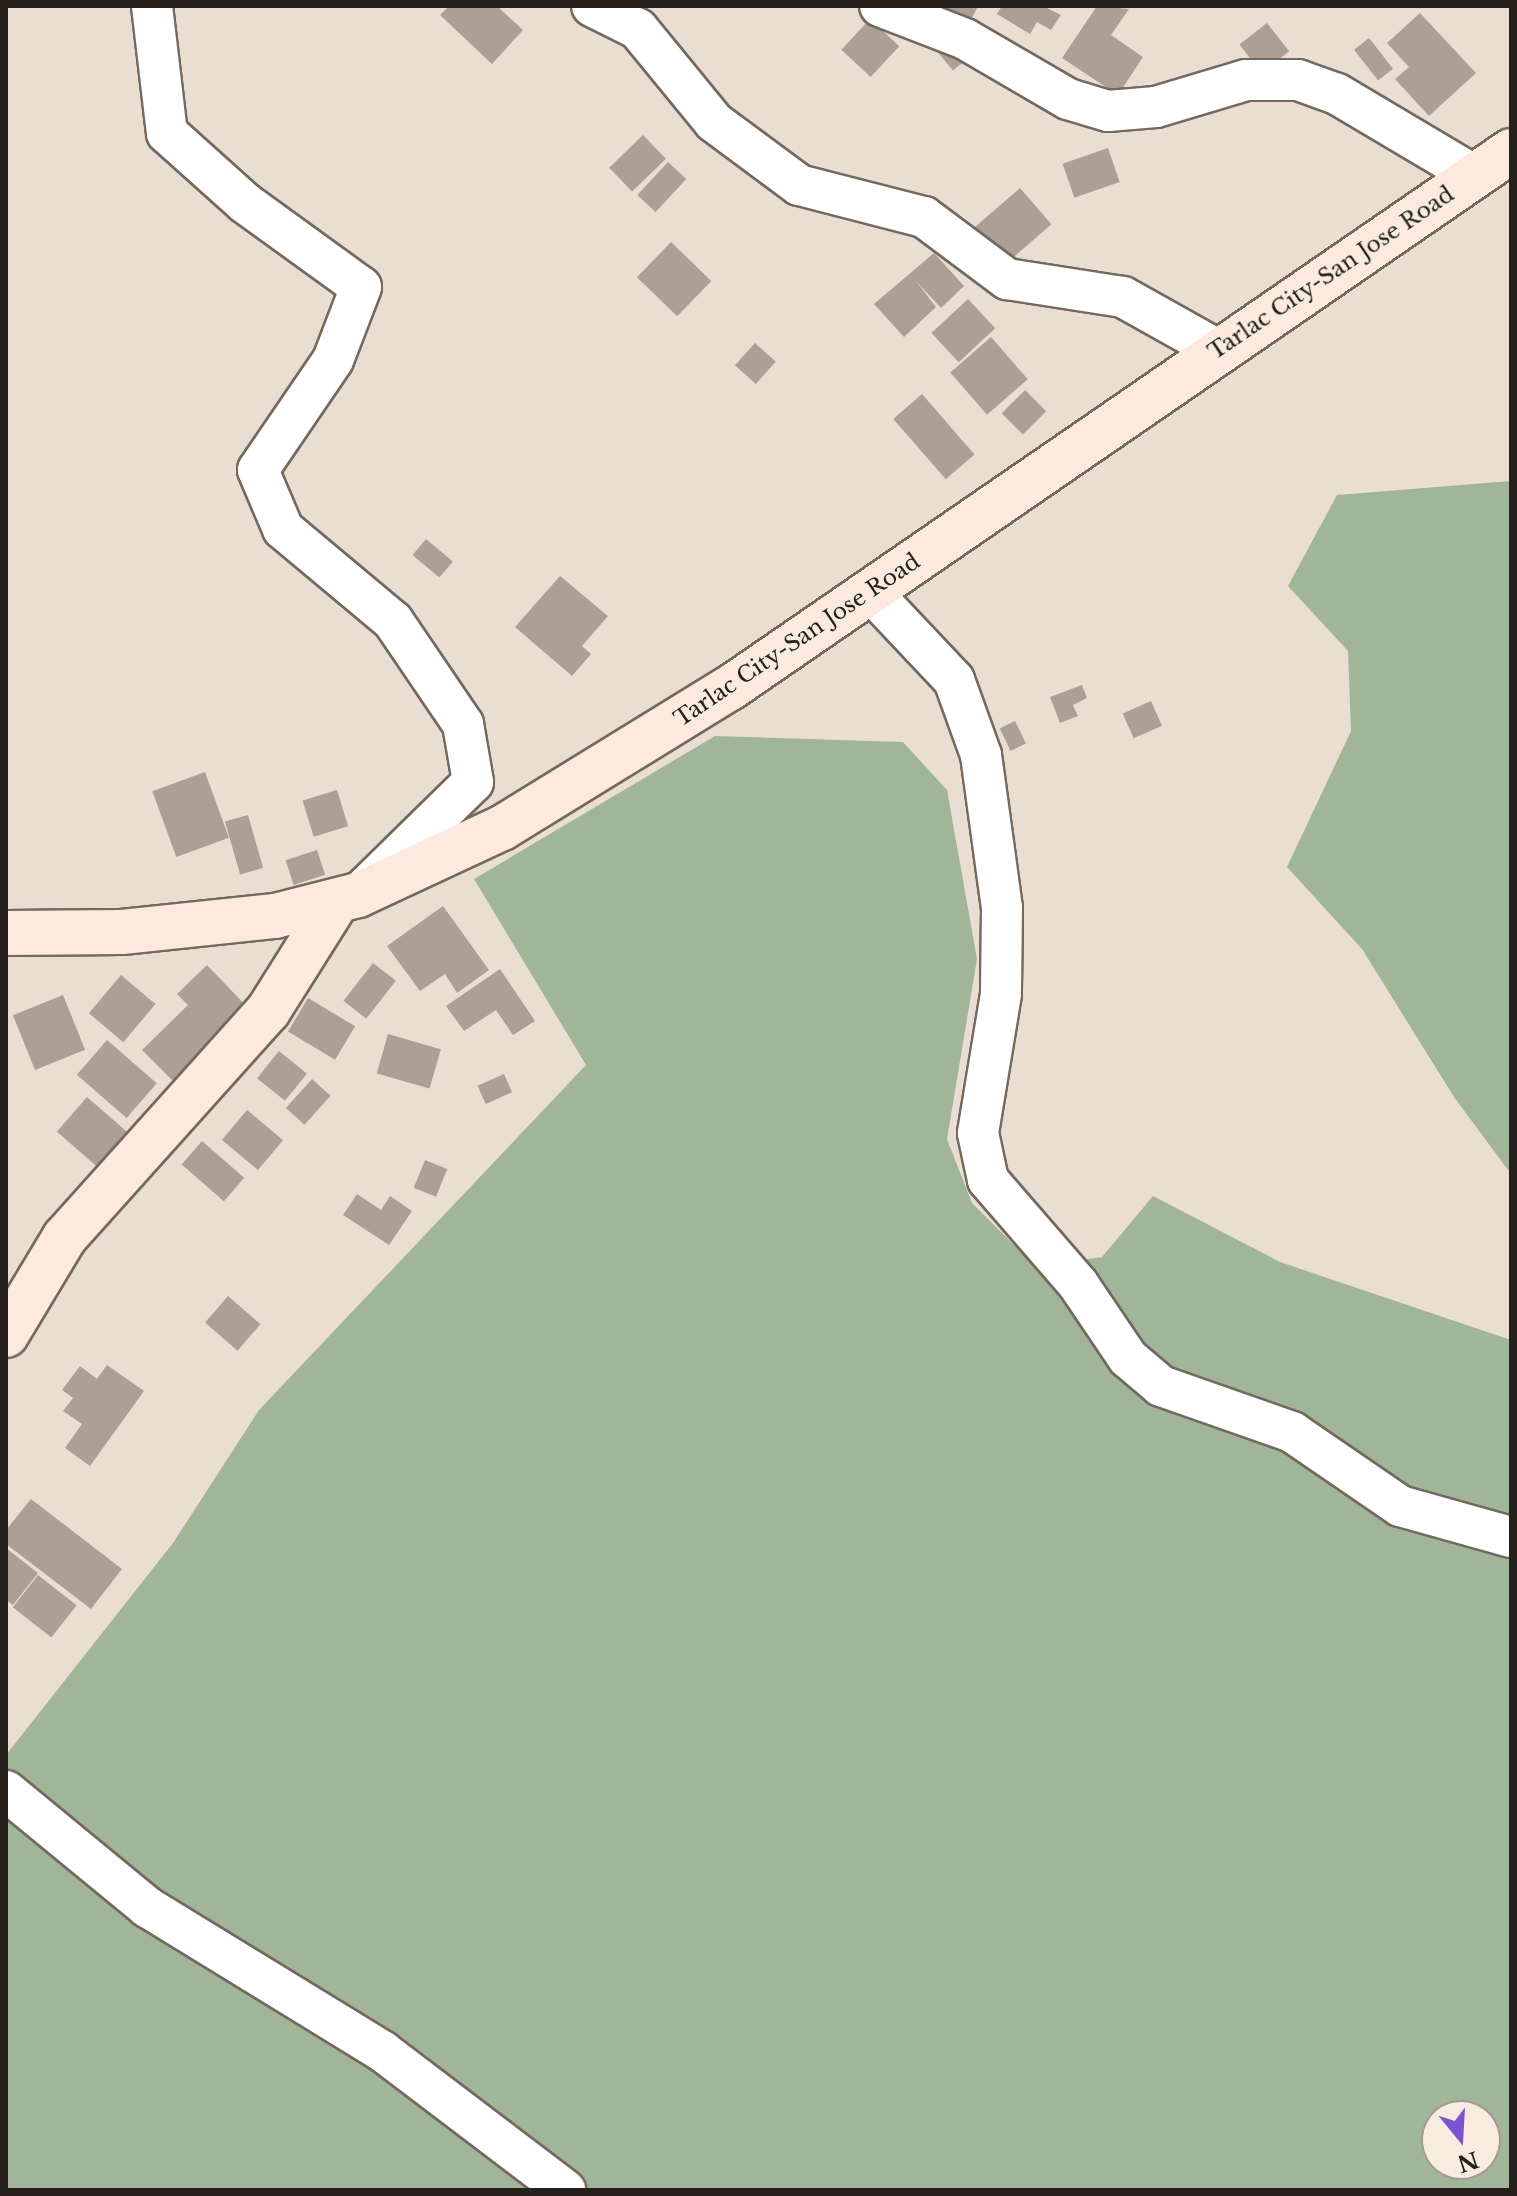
<!DOCTYPE html>
<html>
<head>
<meta charset="utf-8">
<style>
  body { margin:0 }
  #map { position:relative; width:1517px; height:2196px; overflow:hidden; background:#eaded3; font-family:"Libre Baskerville",serif }
  div>[style] { position:absolute }
  .forest>* { inset:0; background:#a1b699 }
  .building>* { inset:0; background:#aca096; transform-origin:0 0 }
  .roads { filter:drop-shadow(2px 0 #74695f) drop-shadow(-2px 0 #74695f) drop-shadow(0 2px #74695f) drop-shadow(0 -2px #74695f) }
  .street>* { height:40px; margin:-20px; padding:0 20px; transform-origin:20px; border-radius:20px; background:#fff }
  .secondary>* { height:44px; margin:-22px; padding:0 22px; transform-origin:22px; border-radius:22px; background:#fee9de }
  span { translate:-50% -50%; white-space:nowrap; text-align:center; line-height:1.15; -webkit-text-stroke:6px #f8ebe0; paint-order:stroke }
  .street-label { font-size:22px; color:#25201c }
  .frame { position:absolute; inset:0; border:8px solid #25201c; pointer-events:none }
  .north { position:absolute; left:1421px; top:2100px; width:80px; height:80px; box-sizing:border-box; background:#f8ebe0; border:2px solid #a49a92; border-radius:50%; rotate:162deg; font-size:22px; font-weight:700; line-height:32px; text-align:center; color:#25201c }
  .north::after { content:''; display:block; margin:auto; width:28px; height:36px; background:#7c54ce; clip-path:polygon(50% 0,100% 100%,50% 72%,0 100%) }
</style>
</head>
<body>
<div id="map">
  <div class="forest">
    <i style="clip-path:polygon(1511px 481px,1511px 1174px,1454px 1097px,1362px 949px,1287px 867px,1351px 731px,1348px 651px,1288px 586px,1337px 495px)"></i>
    <i style="clip-path:polygon(evenodd,715px 736px,903px 742px,947px 790px,977px 959px,947px 1139px,972px 1203px,1036px 1267px,1102px 1257px,1153px 1196px,1280px 1262px,1511px 1340px,1511px 2190px,6px 2190px,6px 1755px,173px 1543px,259px 1410px,586px 1065px,474px 879px,715px 736px,1437px 2116px,1485px 2116px,1485px 2164px,1437px 2164px,1437px 2116px)"></i>
  </div>
  <div class="building">
    <i style="clip-path:polygon(449px 6px,497px 6px,523px 30px,492px 64px,440px 15px)"></i>
    <i style="clip-path:polygon(943px 6px,978px 6px,971px 20px,954px 12px,949px 23px,937px 18px)"></i>
    <i style="clip-path:polygon(1002px 6px,1043px 6px,1061px 15px,1051px 30px,1037px 22px,1030px 34px,997px 14px)"></i>
    <i style="clip-path:polygon(1097px 6px,1129px 9px,1111px 35px,1143px 57px,1118px 95px,1062px 58px)"></i>
    <i style="clip-path:polygon(1420px 13px,1476px 73px,1429px 116px,1395px 79px,1409px 67px,1387px 43px)"></i>
    <i style="left:870px;top:19px;width:40px;height:42px;rotate:43deg"></i>
    <i style="left:1267px;top:23px;width:36px;height:35px;rotate:52deg"></i>
    <i style="left:1369px;top:38px;width:39px;height:19px;rotate:52deg"></i>
    <i style="left:950px;top:39px;width:26px;height:18px;rotate:50deg"></i>
    <i style="left:643px;top:135px;width:33px;height:47px;rotate:46deg"></i>
    <i style="left:1108px;top:148px;width:36px;height:48px;rotate:71deg"></i>
    <i style="left:668px;top:162px;width:25px;height:45px;rotate:43deg"></i>
    <i style="left:1020px;top:188px;width:48px;height:68px;rotate:49deg"></i>
    <i style="left:671px;top:242px;width:56px;height:49px;rotate:44deg"></i>
    <i style="clip-path:polygon(934px 253px,964px 286px,941px 308px,916px 281px,936px 307px,904px 337px,874px 304px)"></i>
    <i style="left:968px;top:299px;width:40px;height:50px;rotate:47deg"></i>
    <i style="left:991px;top:337px;width:56px;height:54px;rotate:49deg"></i>
    <i style="left:755px;top:343px;width:28px;height:30px;rotate:42deg"></i>
    <i style="left:1025px;top:390px;width:30px;height:33px;rotate:45deg"></i>
    <i style="left:922px;top:394px;width:80px;height:38px;rotate:49deg"></i>
    <i style="left:426px;top:539px;width:35px;height:21px;rotate:40deg"></i>
    <i style="clip-path:polygon(560px 576px,608px 616px,582px 646px,591px 654px,572px 676px,515px 627px)"></i>
    <i style="clip-path:polygon(1082px 685px,1087px 698px,1073px 705px,1078px 716px,1060px 723px,1050px 697px)"></i>
    <i style="left:1151px;top:701px;width:27px;height:31px;rotate:66deg"></i>
    <i style="left:1015px;top:721px;width:25px;height:17px;rotate:64deg"></i>
    <i style="left:205px;top:772px;width:70px;height:56px;rotate:70deg"></i>
    <i style="left:337px;top:790px;width:38px;height:36px;rotate:73deg"></i>
    <i style="left:248px;top:815px;width:55px;height:24px;rotate:74deg"></i>
    <i style="left:317px;top:850px;width:26px;height:33px;rotate:72deg"></i>
    <i style="clip-path:polygon(443px 906px,489px 970px,457px 993px,445px 974px,420px 991px,387px 946px)"></i>
    <i style="left:373px;top:963px;width:29px;height:48px;rotate:38deg"></i>
    <i style="clip-path:polygon(207px 965px,251px 1011px,176px 1084px,142px 1050px,188px 1005px,177px 994px)"></i>
    <i style="clip-path:polygon(500px 969px,535px 1021px,513px 1035px,496px 1010px,464px 1031px,446px 1006px)"></i>
    <i style="left:121px;top:975px;width:45px;height:50px;rotate:40deg"></i>
    <i style="left:63px;top:995px;width:59px;height:54px;rotate:68deg"></i>
    <i style="left:308px;top:998px;width:55px;height:39px;rotate:31deg"></i>
    <i style="left:388px;top:1034px;width:55px;height:41px;rotate:16deg"></i>
    <i style="left:107px;top:1040px;width:66px;height:46px;rotate:41deg"></i>
    <i style="left:279px;top:1051px;width:36px;height:35px;rotate:39deg"></i>
    <i style="left:504px;top:1074px;width:20px;height:29px;rotate:66deg"></i>
    <i style="left:312px;top:1079px;width:25px;height:39px;rotate:42deg"></i>
    <i style="left:87px;top:1097px;width:57px;height:46px;rotate:41deg"></i>
    <i style="left:247px;top:1110px;width:47px;height:39px;rotate:40deg"></i>
    <i style="left:202px;top:1141px;width:56px;height:31px;rotate:41deg"></i>
    <i style="left:425px;top:1160px;width:24px;height:30px;rotate:22deg"></i>
    <i style="clip-path:polygon(357px 1194px,381px 1210px,390px 1196px,412px 1211px,389px 1245px,343px 1215px)"></i>
    <i style="left:228px;top:1296px;width:43px;height:35px;rotate:41deg"></i>
    <i style="clip-path:polygon(107px 1365px,144px 1391px,90px 1466px,65px 1448px,82px 1424px,63px 1411px,73px 1398px,62px 1390px,80px 1366px,97px 1379px)"></i>
    <i style="clip-path:polygon(31px 1499px,122px 1569px,91px 1609px,6px 1544px,6px 1530px)"></i>
    <i style="clip-path:polygon(6px 1548px,38px 1573px,13px 1605px,6px 1600px)"></i>
    <i style="left:38px;top:1575px;width:49px;height:41px;rotate:38deg"></i>
  </div>
  <div class="roads">
    <div class="street">
      <i style="left:152px;top:6px;width:128px;rotate:83.3deg"></i>
      <i style="left:167px;top:133px;width:105px;rotate:41.9deg"></i>
      <i style="left:245px;top:203px;width:143px;rotate:35.9deg"></i>
      <i style="left:361px;top:287px;width:78px;rotate:111deg"></i>
      <i style="left:333px;top:360px;width:133px;rotate:124.3deg"></i>
      <i style="left:258px;top:470px;width:64px;rotate:67deg"></i>
      <i style="left:283px;top:529px;width:143px;rotate:39.9deg"></i>
      <i style="left:393px;top:621px;width:125px;rotate:55.8deg"></i>
      <i style="left:463px;top:724px;width:59px;rotate:80.2deg"></i>
      <i style="left:473px;top:782px;width:150px;rotate:135.5deg"></i>
      <i style="left:592px;top:6px;width:51px;rotate:26.6deg"></i>
      <i style="left:638px;top:29px;width:120px;rotate:50.7deg"></i>
      <i style="left:714px;top:122px;width:106px;rotate:36.5deg"></i>
      <i style="left:799px;top:185px;width:129px;rotate:14.4deg"></i>
      <i style="left:924px;top:217px;width:104px;rotate:36.8deg"></i>
      <i style="left:1007px;top:279px;width:117px;rotate:8.8deg"></i>
      <i style="left:1123px;top:297px;width:109px;rotate:29.2deg"></i>
      <i style="left:880px;top:6px;width:91px;rotate:21.2deg"></i>
      <i style="left:965px;top:39px;width:119px;rotate:30.2deg"></i>
      <i style="left:1068px;top:99px;width:42px;rotate:16.7deg"></i>
      <i style="left:1108px;top:111px;width:48px;rotate:-4.8deg"></i>
      <i style="left:1156px;top:107px;width:94px;rotate:-16.7deg"></i>
      <i style="left:1246px;top:80px;width:52px"></i>
      <i style="left:1298px;top:80px;width:41px;rotate:19.7deg"></i>
      <i style="left:1337px;top:94px;width:161px;rotate:30.7deg"></i>
      <i style="left:871px;top:592px;width:121px;rotate:46.7deg"></i>
      <i style="left:954px;top:680px;width:80px;rotate:70.2deg"></i>
      <i style="left:981px;top:755px;width:154px;rotate:82.2deg"></i>
      <i style="left:1002px;top:908px;width:86px;rotate:90.7deg"></i>
      <i style="left:1001px;top:994px;width:141px;rotate:99.4deg"></i>
      <i style="left:978px;top:1133px;width:48px;rotate:78deg"></i>
      <i style="left:988px;top:1180px;width:138px;rotate:49.1deg"></i>
      <i style="left:1078px;top:1284px;width:89px;rotate:56deg"></i>
      <i style="left:1128px;top:1358px;width:43px;rotate:40.3deg"></i>
      <i style="left:1161px;top:1386px;width:139px;rotate:19.3deg"></i>
      <i style="left:1292px;top:1432px;width:131px;rotate:34.4deg"></i>
      <i style="left:1400px;top:1506px;width:115px;rotate:15.6deg"></i>
      <i style="left:6px;top:1791px;width:183px;rotate:39.4deg"></i>
      <i style="left:147px;top:1907px;width:276px;rotate:31.5deg"></i>
      <i style="left:382px;top:2051px;width:230px;rotate:37.2deg"></i>
    </div>
    <div class="secondary">
      <i style="left:6px;top:933px;width:116px;rotate:-0.5deg"></i>
      <i style="left:122px;top:932px;width:154px;rotate:-6deg"></i>
      <i style="left:275px;top:916px;width:86px;rotate:-14.2deg"></i>
      <i style="left:358px;top:895px;width:159px;rotate:-25deg"></i>
      <i style="left:502px;top:828px;width:268px;rotate:-31.6deg"></i>
      <i style="left:730px;top:688px;width:948px;rotate:-34.51deg"></i>
      <i style="left:6px;top:1335px;width:114px;rotate:-59deg"></i>
      <i style="left:65px;top:1237px;width:304px;rotate:-48.1deg"></i>
      <i style="left:268px;top:1011px;width:128px;rotate:-57.8deg"></i>
    </div>
  </div>
  <div class="street-label">
    <span style="left:1331px;top:273px;rotate:-34deg">Tarlac City-San Jose Road</span>
    <span style="left:797px;top:640px;rotate:-34deg">Tarlac City-San Jose Road</span>
  </div>
  <div class="frame"></div>
  <div class="north">N</div>
</div>
</body>
</html>
